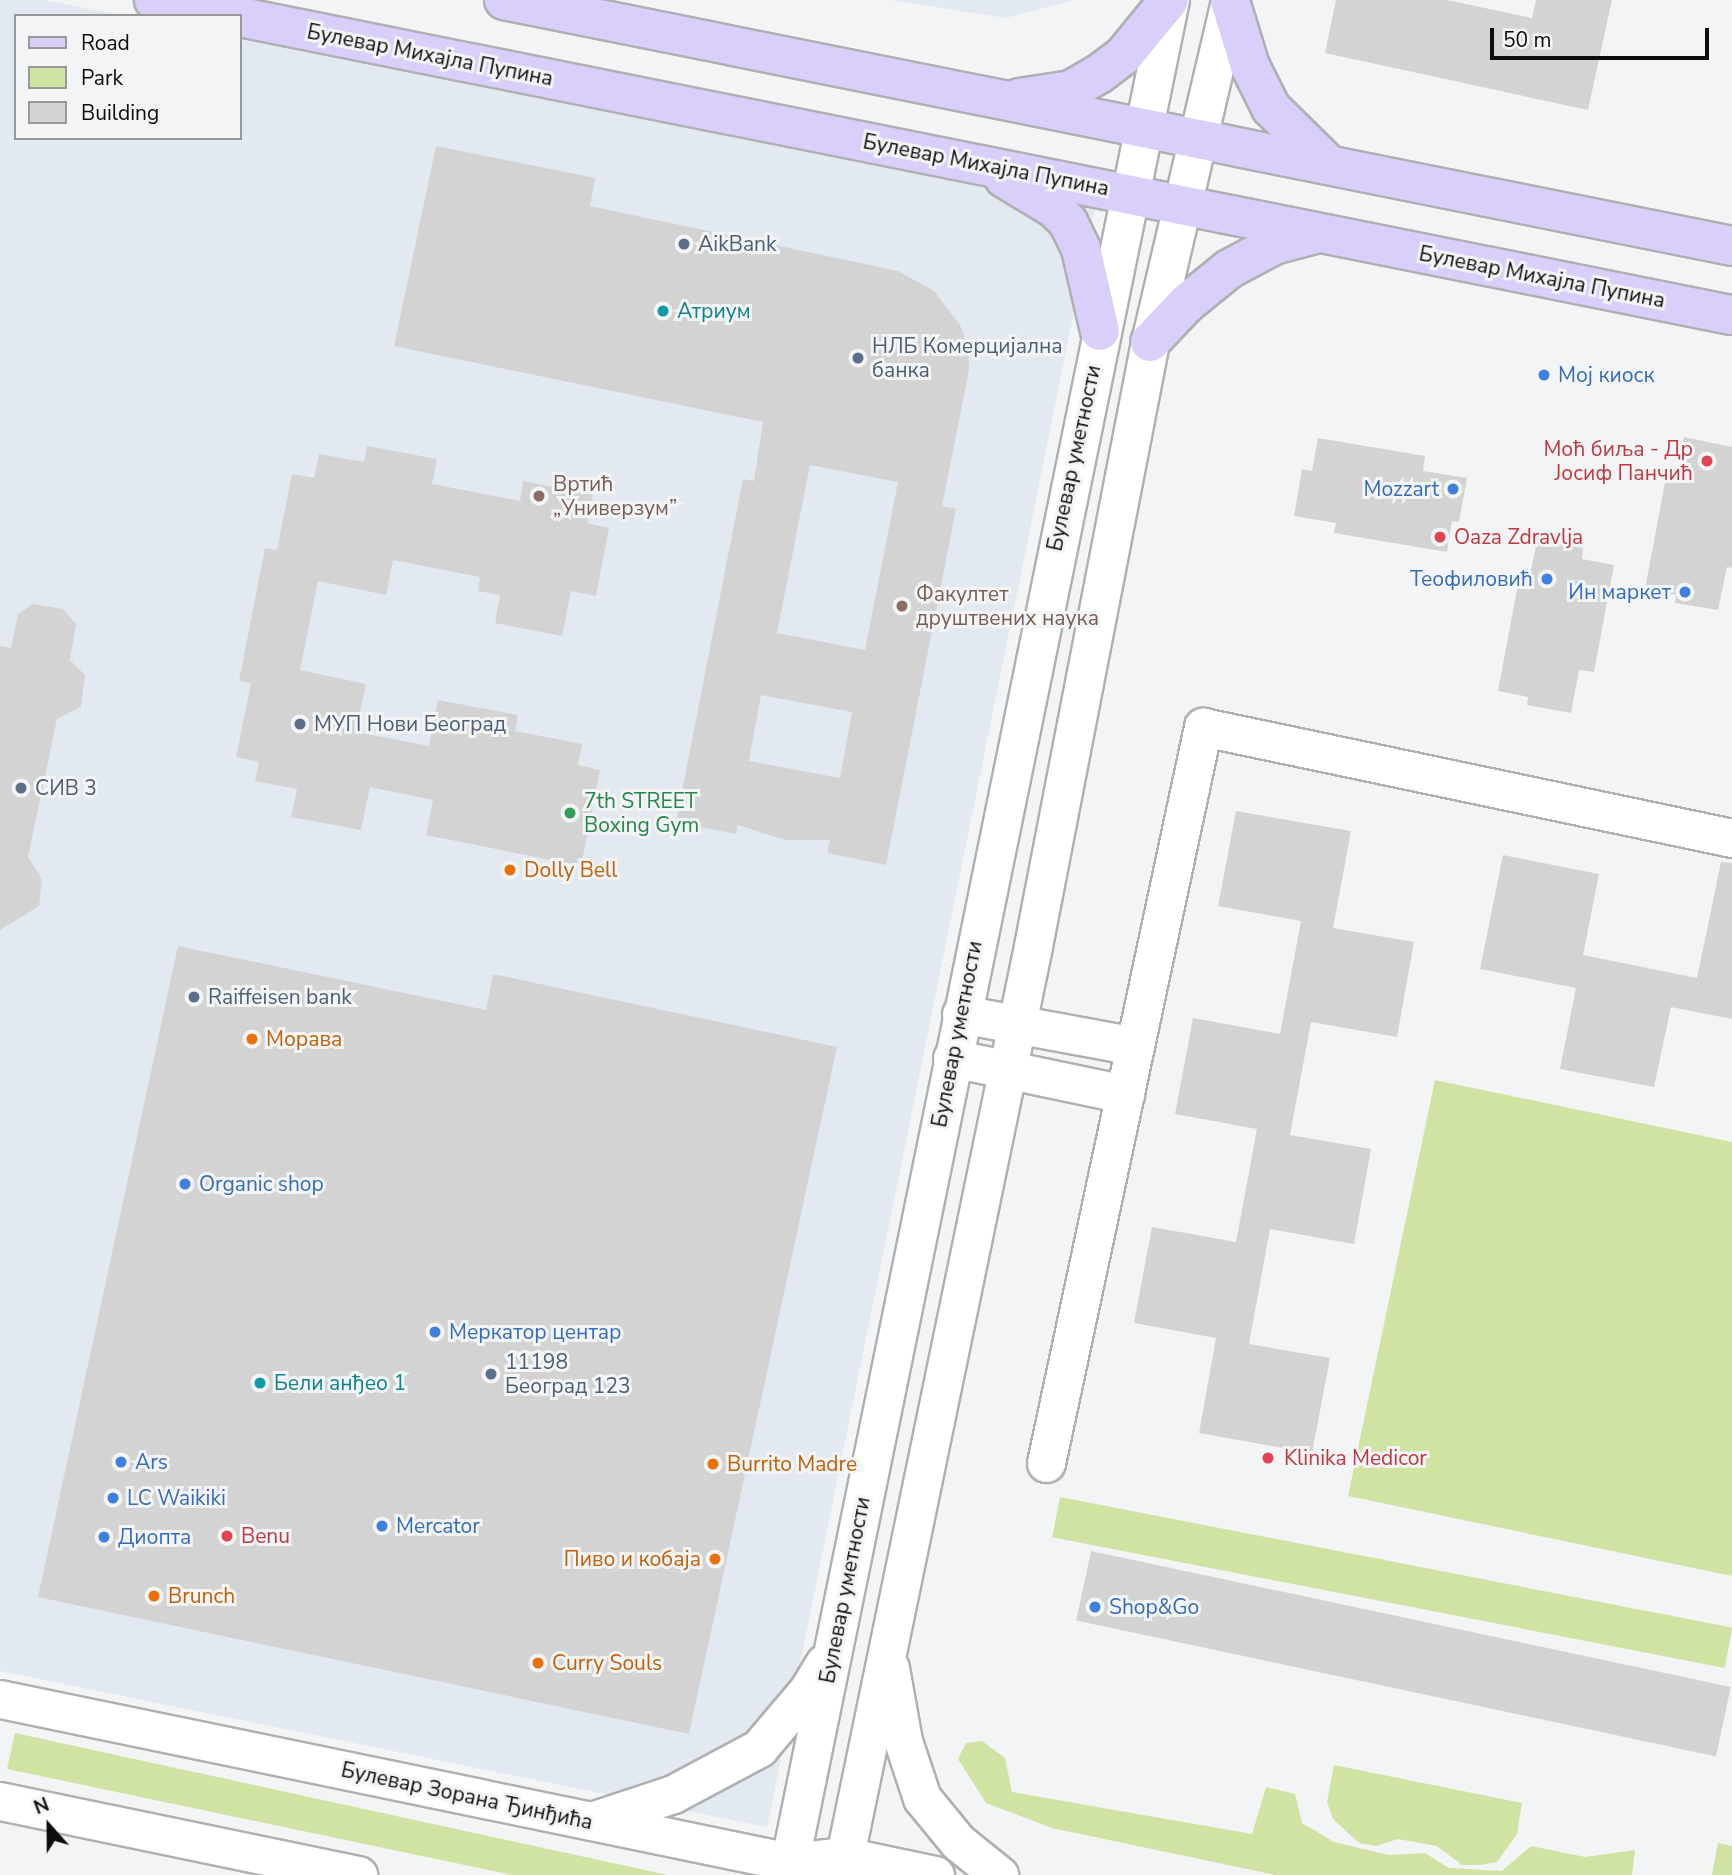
<!DOCTYPE html>
<html>
<head>
<meta charset="utf-8">
<style>
  body { margin:0 }
  #map { position:relative; width:1732px; height:1875px; overflow:hidden; background:#f3f4f5; font-family:"Nunito Sans",sans-serif }
  div>[style] { position:absolute }
  .built>* { inset:0; background:#e3e9f0 }
  .green>* { inset:0; background:#d0e3a3; transform-origin:0 0 }
  .building>* { inset:0; background:#d4d3d4; transform-origin:0 0 }
  .roads { filter:drop-shadow(2px 0 #afb0b1) drop-shadow(-2px 0 #afb0b1) drop-shadow(0 2px #afb0b1) drop-shadow(0 -2px #afb0b1) }
  .minor>* { height:37px; margin:-18.5px; padding:0 18.5px; transform-origin:18.5px; border-radius:18.5px; background:#fff }
  .major>* { height:38px; margin:-19px; padding:0 19px; transform-origin:19px; border-radius:19px; background:#dacefa }
  .dots>* { width:19px; height:19px; translate:-50% -50%; box-sizing:border-box; border:4px solid #f3f4f5; border-radius:50% }
  span { translate:-50% -50%; white-space:nowrap; text-align:center; line-height:1.15; -webkit-text-stroke:6px #f3f4f5; paint-order:stroke }
  .street-label { font-size:21px; color:#0d0d0d }
  .service-label { font-size:21px; color:#4e5e75 }
  .left { translate:0 -50%; text-align:left }
  .culture-label { font-size:21px; color:#0d838f }
  .shop-label { font-size:21px; color:#366cbe }
  .right { translate:-100% -50%; text-align:right }
  .health-label { font-size:21px; color:#be3a42 }
  .education-label { font-size:21px; color:#785e54 }
  .leisure-label { font-size:21px; color:#27864d }
  .food-label { font-size:21px; color:#c56008 }
  .legend { position:absolute; left:14px; top:14px; width:228px; height:126px; box-sizing:border-box; background:#f3f4f5; border:2px solid #979898; margin:0; padding:9px 12px; list-style:none; font-size:21px; color:#0d0d0d }
  .legend li { display:flex; align-items:center; gap:14px; height:35px }
  .legend b { width:35px; border:2px solid #979898 }
  .north { position:absolute; left:14px; top:1791px; width:70px; height:70px; -webkit-text-stroke:5px #f3f4f5; paint-order:stroke; rotate:339deg; font-size:19px; font-weight:700; line-height:28px; text-align:center; color:#0d0d0d }
  .north::after { content:''; display:block; margin:auto; width:24px; height:32px; background:#0d0d0d; clip-path:polygon(50% 0,100% 100%,50% 72%,0 100%) }
  .scale { position:absolute; left:1490px; top:28px; width:219px; height:32px; box-sizing:border-box; border:4px solid #0d0d0d; border-top:0; padding-left:9px; font-size:21px; line-height:24px; white-space:nowrap; color:#0d0d0d; -webkit-text-stroke:5px #f3f4f5; paint-order:stroke }
</style>
</head>
<body>
<div id="map">
  <div class="built">
    <i style="clip-path:polygon(0 0,45px 0,125px 16px,16px 16px,16px 138px,240px 138px,240px 38px,1095px 208px,767px 1827px,0 1671px)"></i>
    <i style="clip-path:polygon(890px 0,1074px 0,1006px 18px)"></i>
  </div>
  <div class="green">
    <i style="clip-path:polygon(1435px 1080px,1732px 1142px,1732px 1576px,1348px 1496px)"></i>
    <i style="left:1060px;top:1497px;width:685px;height:41px;rotate:11deg"></i>
    <i style="clip-path:polygon(15px 1733px,668px 1875px,512px 1875px,7px 1769px)"></i>
    <i style="clip-path:polygon(982px 1741px,1005px 1758px,1012px 1792px,1252px 1834px,1266px 1787px,1295px 1794px,1302px 1823px,1334px 1842px,1389px 1855px,1425px 1853px,1449px 1868px,1502px 1871px,1531px 1846px,1585px 1857px,1635px 1850px,1632px 1875px,1275px 1875px,1052px 1828px,986px 1803px,958px 1759px,966px 1743px)"></i>
    <i style="clip-path:polygon(1334px 1765px,1522px 1803px,1517px 1834px,1497px 1862px,1480px 1865px,1462px 1865px,1437px 1846px,1398px 1839px,1376px 1846px,1359px 1843px,1333px 1819px,1327px 1802px)"></i>
    <i style="clip-path:polygon(1718px 1843px,1732px 1846px,1732px 1875px,1712px 1875px)"></i>
  </div>
  <div class="building">
    <i style="clip-path:polygon(1336px 0,1447px 0,1532px 18px,1536px 0,1612px 0,1588px 110px,1325px 53px)"></i>
    <i style="clip-path:polygon(evenodd,436px 146px,595px 178px,590px 206px,898px 271px,934px 291px,960px 325px,968px 347px,969px 370px,942px 506px,956px 509px,886px 865px,827px 853px,830px 840px,785px 840px,738px 825px,736px 834px,676px 822px,743px 479px,754px 481px,763px 422px,394px 346px,436px 146px,810px 465px,898px 482px,865px 650px,777px 633px,810px 465px,436px 146px,761px 695px,852px 712px,840px 778px,749px 761px,761px 695px)"></i>
    <i style="clip-path:polygon(1684px 437px,1732px 447px,1732px 568px,1727px 567px,1718px 610px,1675px 603px,1676px 595px,1645px 589px,1666px 477px,1676px 479px)"></i>
    <i style="clip-path:polygon(1318px 438px,1425px 456px,1423px 471px,1467px 478px,1459px 522px,1452px 521px,1447px 552px,1334px 533px,1336px 523px,1294px 516px,1302px 469px,1312px 471px)"></i>
    <i style="clip-path:polygon(367px 446px,437px 459px,432px 484px,520px 501px,523px 481px,593px 495px,587px 523px,609px 528px,596px 596px,571px 591px,562px 636px,495px 623px,500px 595px,478px 591px,480px 577px,393px 560px,386px 595px,318px 581px,300px 670px,366px 684px,356px 732px,429px 746px,438px 700px,518px 715px,515px 731px,582px 744px,578px 765px,600px 770px,581px 866px,426px 835px,433px 800px,370px 787px,361px 830px,291px 817px,297px 789px,255px 781px,259px 762px,236px 757px,251px 683px,239px 681px,265px 548px,277px 550px,292px 474px,314px 478px,319px 454px,364px 462px)"></i>
    <i style="clip-path:polygon(1537px 540px,1583px 548px,1582px 559px,1614px 565px,1594px 672px,1579px 670px,1571px 713px,1527px 705px,1528px 697px,1498px 691px,1519px 579px,1529px 581px)"></i>
    <i style="clip-path:polygon(33px 604px,63px 609px,76px 624px,70px 660px,85px 675px,81px 707px,57px 719px,28px 857px,42px 879px,39px 906px,0 930px,0 646px,11px 648px,18px 614px)"></i>
    <i style="clip-path:polygon(1236px 811px,1351px 831px,1333px 928px,1414px 942px,1397px 1037px,1311px 1022px,1290px 1135px,1371px 1149px,1354px 1244px,1270px 1229px,1249px 1344px,1330px 1358px,1312px 1453px,1199px 1433px,1216px 1338px,1134px 1323px,1152px 1227px,1236px 1242px,1257px 1129px,1175px 1114px,1193px 1018px,1280px 1034px,1301px 921px,1218px 906px)"></i>
    <i style="clip-path:polygon(1503px 855px,1599px 874px,1583px 955px,1697px 978px,1721px 862px,1732px 863px,1732px 1019px,1671px 1007px,1654px 1087px,1560px 1069px,1576px 988px,1480px 969px)"></i>
    <i style="clip-path:polygon(178px 946px,486px 1010px,493px 974px,837px 1047px,689px 1734px,38px 1597px)"></i>
    <i style="left:1091px;top:1551px;width:654px;height:71px;rotate:12deg"></i>
  </div>
  <div class="roads">
    <div class="minor">
      <i style="left:961px;top:1014px;width:177px;rotate:10.4deg"></i>
      <i style="left:952px;top:1058px;width:177px;rotate:11.8deg"></i>
      <i style="left:1046px;top:1463px;width:753px;rotate:-77.96deg"></i>
      <i style="left:1203px;top:727px;width:541px;rotate:11.85deg"></i>
      <i style="left:890px;top:1668px;width:74px;rotate:79.9deg"></i>
      <i style="left:903px;top:1741px;width:60px;rotate:71.6deg"></i>
      <i style="left:922px;top:1798px;width:57px;rotate:50.7deg"></i>
      <i style="left:958px;top:1842px;width:53px;rotate:38.8deg"></i>
      <i style="left:0;top:1699px;width:807px;rotate:11.66deg"></i>
      <i style="left:790px;top:1862px;width:54px;rotate:-6.3deg"></i>
      <i style="left:844px;top:1856px;width:93px;rotate:11.8deg"></i>
      <i style="left:0;top:1801px;width:366px;rotate:11.7deg"></i>
      <i style="left:591px;top:1821px;width:86px;rotate:-18.2deg"></i>
      <i style="left:673px;top:1794px;width:98px;rotate:-28.1deg"></i>
      <i style="left:759px;top:1748px;width:76px;rotate:-49.8deg"></i>
      <i style="left:808px;top:1690px;width:31px;rotate:-59deg"></i>
      <i style="left:787px;top:1875px;width:1914px;rotate:-78.46deg"></i>
      <i style="left:841px;top:1875px;width:949px;rotate:-78.32deg"></i>
      <i style="left:1033px;top:946px;width:615px;rotate:-79.04deg"></i>
      <i style="left:1150px;top:342px;width:351px;rotate:-76.8deg"></i>
    </div>
    <div class="major">
      <i style="left:154px;top:0;width:81px;rotate:11.4deg"></i>
      <i style="left:504px;top:0;width:1252px;rotate:11.33deg"></i>
      <i style="left:1230px;top:1px;width:68px;rotate:72.9deg"></i>
      <i style="left:1250px;top:66px;width:47px;rotate:63.4deg"></i>
      <i style="left:1271px;top:108px;width:81px;rotate:44.5deg"></i>
      <i style="left:240px;top:17px;width:1521px;rotate:11.3deg"></i>
      <i style="left:1019px;top:98px;width:53px;rotate:-8.7deg"></i>
      <i style="left:1071px;top:90px;width:32px;rotate:-30deg"></i>
      <i style="left:1099px;top:74px;width:30px;rotate:-37deg"></i>
      <i style="left:1123px;top:56px;width:72px;rotate:-50.6deg"></i>
      <i style="left:1004px;top:178px;width:58px;rotate:31deg"></i>
      <i style="left:1054px;top:208px;width:20px;rotate:45deg"></i>
      <i style="left:1068px;top:222px;width:30px;rotate:64deg"></i>
      <i style="left:1081px;top:249px;width:84px;rotate:77deg"></i>
      <i style="left:1150px;top:342px;width:52px;rotate:-46.5deg"></i>
      <i style="left:1186px;top:304px;width:55px;rotate:-39.1deg"></i>
      <i style="left:1229px;top:269px;width:51px;rotate:-28.1deg"></i>
      <i style="left:1274px;top:245px;width:42px;rotate:-15deg"></i>
    </div>
  </div>
  <div class="dots">
    <i style="left:684px;top:244px;background:#5c6f8a"></i>
    <i style="left:663px;top:311px;background:#0f9aa8"></i>
    <i style="left:858px;top:358px;background:#5c6f8a"></i>
    <i style="left:1544px;top:375px;background:#3f7fe0"></i>
    <i style="left:1707px;top:461px;background:#e0444e"></i>
    <i style="left:1453px;top:489px;background:#3f7fe0"></i>
    <i style="left:539px;top:496px;background:#8d6e63"></i>
    <i style="left:1440px;top:537px;background:#e0444e"></i>
    <i style="left:1547px;top:579px;background:#3f7fe0"></i>
    <i style="left:1685px;top:592px;background:#3f7fe0"></i>
    <i style="left:902px;top:606px;background:#8d6e63"></i>
    <i style="left:300px;top:724px;background:#5c6f8a"></i>
    <i style="left:21px;top:788px;background:#5c6f8a"></i>
    <i style="left:570px;top:813px;background:#2e9e5b"></i>
    <i style="left:510px;top:870px;background:#e8710a"></i>
    <i style="left:194px;top:997px;background:#5c6f8a"></i>
    <i style="left:252px;top:1039px;background:#e8710a"></i>
    <i style="left:185px;top:1184px;background:#3f7fe0"></i>
    <i style="left:435px;top:1332px;background:#3f7fe0"></i>
    <i style="left:491px;top:1374px;background:#5c6f8a"></i>
    <i style="left:260px;top:1383px;background:#0f9aa8"></i>
    <i style="left:1268px;top:1458px;background:#e0444e"></i>
    <i style="left:121px;top:1462px;background:#3f7fe0"></i>
    <i style="left:713px;top:1464px;background:#e8710a"></i>
    <i style="left:113px;top:1498px;background:#3f7fe0"></i>
    <i style="left:382px;top:1526px;background:#3f7fe0"></i>
    <i style="left:227px;top:1536px;background:#e0444e"></i>
    <i style="left:104px;top:1537px;background:#3f7fe0"></i>
    <i style="left:715px;top:1559px;background:#e8710a"></i>
    <i style="left:154px;top:1596px;background:#e8710a"></i>
    <i style="left:1095px;top:1607px;background:#3f7fe0"></i>
    <i style="left:538px;top:1663px;background:#e8710a"></i>
  </div>
  <div class="street-label">
    <span style="left:430px;top:55px;rotate:11deg">Булевар Михајла Пупина</span>
    <span style="left:986px;top:165px;rotate:11deg">Булевар Михајла Пупина</span>
    <span style="left:1542px;top:277px;rotate:11deg">Булевар Михајла Пупина</span>
    <span style="left:1074px;top:458px;rotate:-78deg">Булевар уметности</span>
    <span style="left:957px;top:1034px;rotate:-79deg">Булевар уметности</span>
    <span style="left:845px;top:1590px;rotate:-79deg">Булевар уметности</span>
    <span style="left:467px;top:1796px;rotate:12deg">Булевар Зорана Ђинђића</span>
  </div>
  <div class="service-label">
    <span class="left" style="left:698px;top:244px">AikBank</span>
    <span class="left" style="left:872px;top:358px">НЛБ Комерцијална<br>банка</span>
    <span class="left" style="left:314px;top:724px">МУП Нови Београд</span>
    <span class="left" style="left:35px;top:788px">СИВ 3</span>
    <span class="left" style="left:208px;top:997px">Raiffeisen bank</span>
    <span class="left" style="left:505px;top:1374px">11198<br>Београд 123</span>
  </div>
  <div class="culture-label">
    <span class="left" style="left:677px;top:311px">Атриум</span>
    <span class="left" style="left:274px;top:1383px">Бели анђео 1</span>
  </div>
  <div class="shop-label">
    <span class="left" style="left:1558px;top:375px">Мој киоск</span>
    <span class="right" style="left:1439px;top:489px">Mozzart</span>
    <span class="right" style="left:1533px;top:579px">Теофиловић</span>
    <span class="right" style="left:1671px;top:592px">Ин маркет</span>
    <span class="left" style="left:199px;top:1184px">Organic shop</span>
    <span class="left" style="left:449px;top:1332px">Меркатор центар</span>
    <span class="left" style="left:135px;top:1462px">Ars</span>
    <span class="left" style="left:127px;top:1498px">LC Waikiki</span>
    <span class="left" style="left:396px;top:1526px">Mercator</span>
    <span class="left" style="left:118px;top:1537px">Диопта</span>
    <span class="left" style="left:1109px;top:1607px">Shop&amp;Go</span>
  </div>
  <div class="health-label">
    <span class="right" style="left:1693px;top:461px">Моћ биља - Др<br>Јосиф Панчић</span>
    <span class="left" style="left:1454px;top:537px">Oaza Zdravlja</span>
    <span class="left" style="left:1284px;top:1458px">Klinika Medicor</span>
    <span class="left" style="left:241px;top:1536px">Benu</span>
  </div>
  <div class="education-label">
    <span class="left" style="left:553px;top:496px">Вртић<br>„Универзум”</span>
    <span class="left" style="left:916px;top:606px">Факултет<br>друштвених наука</span>
  </div>
  <div class="leisure-label">
    <span class="left" style="left:584px;top:813px">7th STREET<br>Boxing Gym</span>
  </div>
  <div class="food-label">
    <span class="left" style="left:524px;top:870px">Dolly Bell</span>
    <span class="left" style="left:266px;top:1039px">Морава</span>
    <span class="left" style="left:727px;top:1464px">Burrito Madre</span>
    <span class="right" style="left:701px;top:1559px">Пиво и кобаја</span>
    <span class="left" style="left:168px;top:1596px">Brunch</span>
    <span class="left" style="left:552px;top:1663px">Curry Souls</span>
  </div>
  <ul class="legend">
  <li><b style="height:9px;background:#dacefa"></b>Road</li>
  <li><b style="height:19px;background:#d0e3a3"></b>Park</li>
  <li><b style="height:19px;background:#d4d3d4"></b>Building</li>
  </ul>
  <div class="north">N</div>
  <div class="scale">50 m</div>
</div>
</body>
</html>
